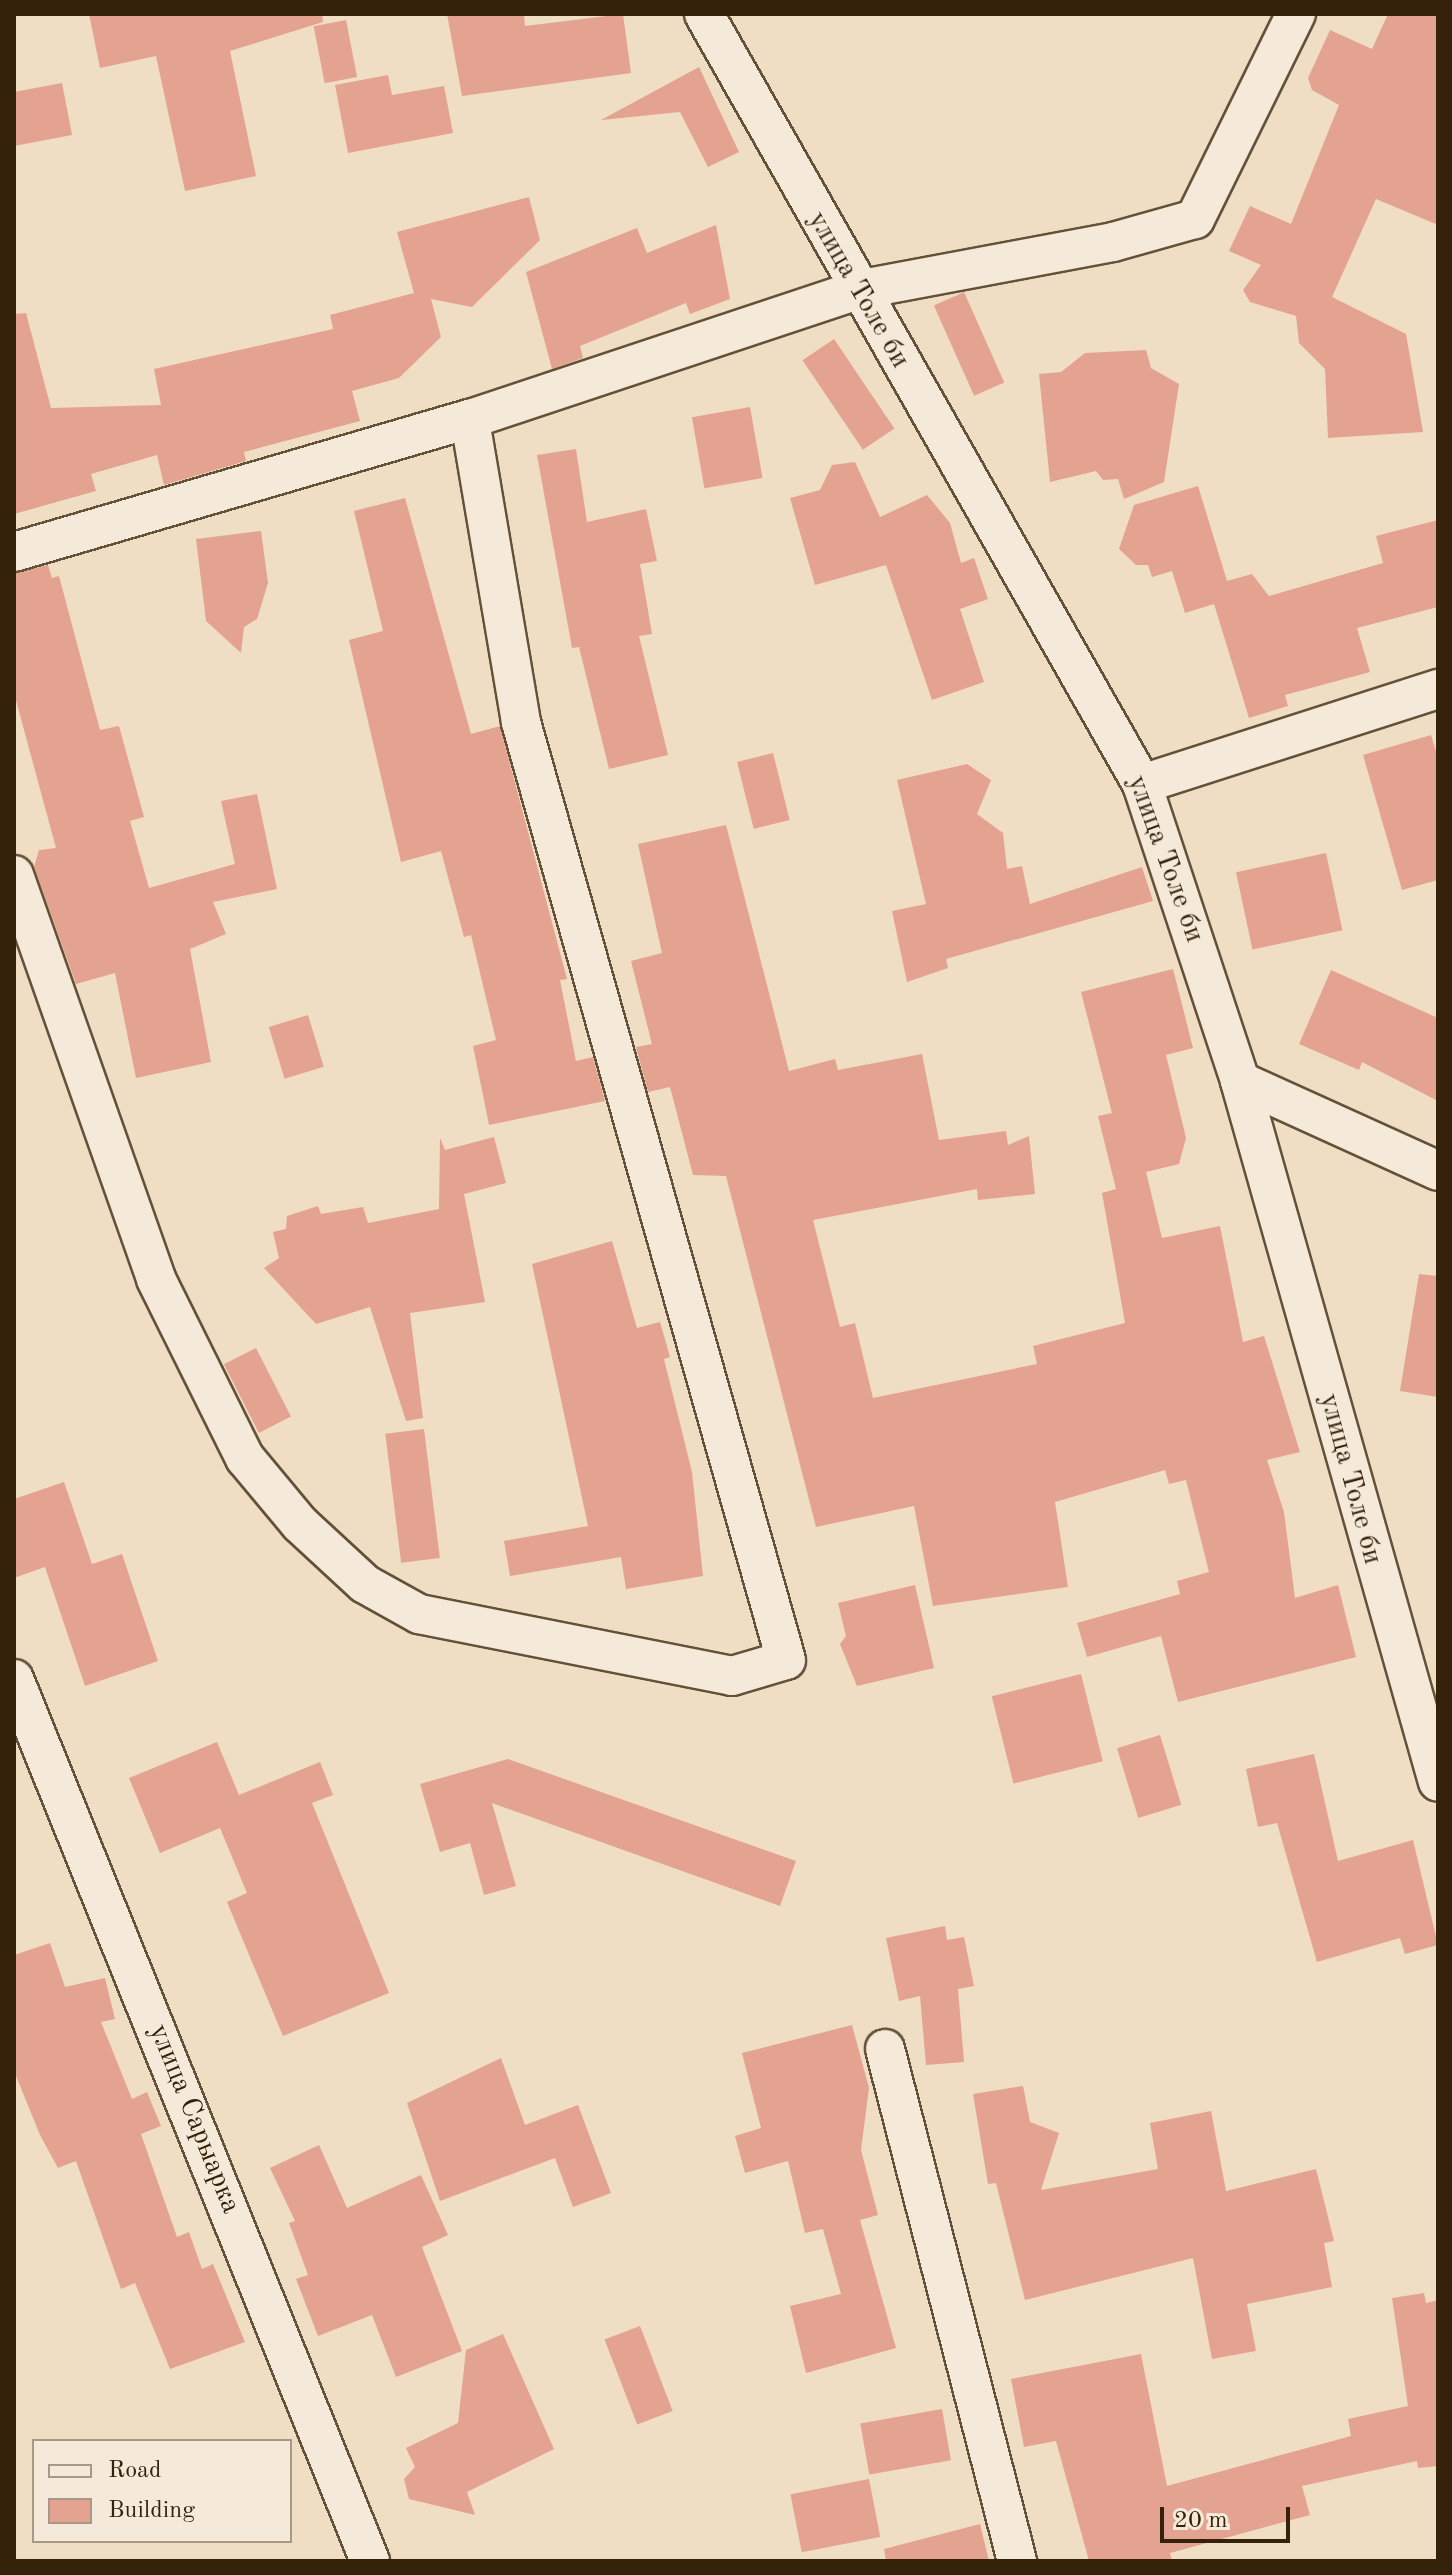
<!DOCTYPE html>
<html>
<head>
<meta charset="utf-8">
<style>
  body { margin:0 }
  #map { position:relative; width:1452px; height:2575px; overflow:hidden; background:#efddc4; font-family:"Old Standard TT",serif }
  div>[style] { position:absolute }
  .building>* { inset:0; background:#e4a391; transform-origin:0 0 }
  .roads { filter:drop-shadow(2px 0 #635138) drop-shadow(-2px 0 #635138) drop-shadow(0 2px #635138) drop-shadow(0 -2px #635138) }
  .minor>* { height:38px; margin:-19px; padding:0 19px; transform-origin:19px; border-radius:19px; background:#f5e9d9 }
  span { translate:-50% -50%; white-space:nowrap; text-align:center; line-height:1.15; -webkit-text-stroke:6px #f5e9d9; paint-order:stroke }
  .street-label { font-size:28px; color:#34220a }
  .frame { position:absolute; inset:0; border:16px solid #34220a; pointer-events:none }
  .legend { position:absolute; left:32px; top:2439px; width:260px; height:104px; box-sizing:border-box; background:#f5e9d9; border:2px solid #a89986; margin:0; padding:10px 14px; list-style:none; font-size:24px; color:#34220a }
  .legend li { display:flex; align-items:center; gap:16px; height:40px }
  .legend b { width:40px; border:2px solid #a89986 }
  .scale { position:absolute; left:1160px; top:2507px; width:130px; height:36px; box-sizing:border-box; border:4px solid #34220a; border-top:0; padding-left:10px; font-size:24px; line-height:28px; white-space:nowrap; color:#34220a; -webkit-text-stroke:6px #f5e9d9; paint-order:stroke }
</style>
</head>
<body>
<div id="map">
  <div class="building">
    <i style="clip-path:polygon(89px 14px,322px 14px,323px 22px,230px 51px,256px 176px,185px 191px,156px 56px,100px 68px)"></i>
    <i style="clip-path:polygon(447px 14px,524px 14px,525px 26px,623px 14px,631px 73px,462px 96px)"></i>
    <i style="clip-path:polygon(1388px 14px,1438px 14px,1438px 225px,1376px 199px,1332px 297px,1406px 334px,1423px 432px,1328px 438px,1325px 369px,1299px 343px,1296px 316px,1250px 302px,1243px 290px,1261px 265px,1229px 251px,1250px 206px,1291px 224px,1339px 105px,1312px 90px,1308px 78px,1330px 30px,1372px 49px)"></i>
    <i style="left:346px;top:20px;width:58px;height:33px;rotate:79deg"></i>
    <i style="clip-path:polygon(699px 67px,739px 152px,708px 167px,680px 112px,601px 120px)"></i>
    <i style="clip-path:polygon(388px 75px,392px 95px,444px 86px,453px 133px,348px 153px,335px 85px)"></i>
    <i style="clip-path:polygon(62px 83px,72px 135px,14px 146px,14px 92px)"></i>
    <i style="clip-path:polygon(529px 197px,540px 240px,472px 307px,431px 299px,441px 337px,399px 378px,352px 391px,360px 421px,244px 452px,246px 461px,164px 485px,157px 455px,91px 474px,96px 491px,14px 514px,14px 314px,26px 313px,51px 408px,161px 405px,154px 369px,333px 329px,330px 315px,414px 293px,397px 232px)"></i>
    <i style="clip-path:polygon(716px 225px,730px 299px,690px 314px,686px 303px,580px 346px,583px 358px,552px 369px,526px 272px,637px 228px,647px 253px)"></i>
    <i style="left:964px;top:292px;width:99px;height:33px;rotate:66deg"></i>
    <i style="left:834px;top:339px;width:108px;height:38px;rotate:56deg"></i>
    <i style="clip-path:polygon(1146px 350px,1151px 368px,1179px 384px,1164px 482px,1124px 499px,1118px 479px,1103px 480px,1096px 471px,1050px 482px,1039px 374px,1061px 372px,1085px 353px)"></i>
    <i style="left:750px;top:407px;width:72px;height:59px;rotate:80deg"></i>
    <i style="clip-path:polygon(576px 449px,587px 522px,646px 509px,657px 561px,640px 564px,652px 634px,639px 636px,668px 755px,609px 769px,579px 647px,572px 648px,537px 455px)"></i>
    <i style="clip-path:polygon(855px 462px,880px 517px,927px 495px,950px 523px,961px 563px,974px 558px,988px 599px,960px 609px,984px 682px,932px 700px,886px 565px,815px 585px,790px 498px,820px 490px,832px 465px)"></i>
    <i style="clip-path:polygon(1198px 486px,1227px 581px,1252px 574px,1269px 596px,1383px 563px,1376px 536px,1438px 520px,1438px 607px,1357px 628px,1370px 672px,1285px 695px,1288px 706px,1249px 718px,1214px 604px,1185px 613px,1172px 571px,1152px 577px,1148px 565px,1136px 565px,1119px 549px,1134px 505px)"></i>
    <i style="clip-path:polygon(405px 498px,471px 734px,500px 726px,567px 979px,560px 980px,576px 1061px,593px 1057px,605px 1101px,489px 1125px,473px 1046px,496px 1040px,471px 935px,464px 937px,441px 851px,401px 862px,349px 640px,383px 631px,354px 511px)"></i>
    <i style="clip-path:polygon(261px 531px,268px 583px,257px 619px,244px 627px,241px 653px,206px 621px,196px 539px)"></i>
    <i style="clip-path:polygon(48px 565px,52px 578px,59px 576px,100px 730px,119px 726px,144px 817px,130px 821px,149px 888px,235px 864px,221px 801px,257px 794px,277px 889px,213px 902px,226px 934px,190px 949px,211px 1062px,136px 1078px,115px 973px,76px 984px,34px 867px,39px 850px,56px 848px,14px 693px,14px 573px)"></i>
    <i style="clip-path:polygon(1431px 735px,1438px 758px,1438px 880px,1402px 890px,1363px 755px)"></i>
    <i style="left:773px;top:753px;width:69px;height:37px;rotate:76deg"></i>
    <i style="clip-path:polygon(967px 764px,991px 780px,977px 814px,1003px 833px,1007px 869px,1022px 866px,1030px 904px,1142px 867px,1153px 901px,946px 959px,948px 968px,907px 982px,892px 911px,926px 904px,897px 780px)"></i>
    <i style="clip-path:polygon(726px 825px,789px 1071px,835px 1059px,838px 1070px,922px 1054px,939px 1140px,1006px 1131px,1008px 1145px,1029px 1136px,1035px 1194px,978px 1200px,977px 1189px,813px 1220px,840px 1327px,855px 1323px,873px 1398px,1037px 1364px,1033px 1346px,1125px 1323px,1102px 1193px,1116px 1189px,1098px 1116px,1112px 1113px,1081px 992px,1173px 969px,1193px 1048px,1166px 1055px,1186px 1138px,1179px 1164px,1146px 1172px,1162px 1238px,1220px 1226px,1243px 1342px,1264px 1336px,1300px 1452px,1267px 1460px,1284px 1512px,1295px 1598px,1338px 1585px,1356px 1657px,1178px 1702px,1161px 1636px,1087px 1657px,1077px 1623px,1180px 1594px,1177px 1581px,1209px 1572px,1186px 1480px,1169px 1484px,1165px 1470px,1055px 1502px,1068px 1587px,933px 1606px,914px 1506px,816px 1527px,726px 1176px,693px 1175px,670px 1087px,648px 1092px,636px 1047px,652px 1044px,631px 961px,662px 953px,638px 844px)"></i>
    <i style="left:1326px;top:853px;width:79px;height:92px;rotate:78deg"></i>
    <i style="clip-path:polygon(1331px 970px,1438px 1018px,1438px 1101px,1362px 1062px,1359px 1070px,1299px 1044px)"></i>
    <i style="left:308px;top:1015px;width:54px;height:41px;rotate:73deg"></i>
    <i style="clip-path:polygon(494px 1137px,506px 1183px,464px 1194px,485px 1302px,410px 1313px,423px 1418px,406px 1421px,370px 1307px,316px 1324px,264px 1268px,279px 1258px,273px 1232px,286px 1229px,287px 1216px,318px 1206px,321px 1214px,363px 1207px,368px 1223px,439px 1209px,440px 1138px,445px 1150px)"></i>
    <i style="clip-path:polygon(612px 1241px,637px 1328px,660px 1322px,670px 1357px,664px 1359px,692px 1472px,703px 1576px,626px 1589px,621px 1557px,510px 1576px,504px 1541px,588px 1526px,532px 1264px)"></i>
    <i style="clip-path:polygon(1419px 1274px,1438px 1276px,1438px 1397px,1400px 1391px)"></i>
    <i style="left:256px;top:1348px;width:77px;height:36px;rotate:63deg"></i>
    <i style="left:424px;top:1429px;width:130px;height:39px;rotate:83deg"></i>
    <i style="clip-path:polygon(64px 1482px,92px 1564px,122px 1554px,158px 1661px,85px 1686px,45px 1567px,14px 1578px,14px 1499px)"></i>
    <i style="clip-path:polygon(915px 1585px,934px 1668px,857px 1686px,840px 1644px,846px 1636px,838px 1603px)"></i>
    <i style="left:1081px;top:1674px;width:90px;height:92px;rotate:76deg"></i>
    <i style="left:1160px;top:1735px;width:73px;height:45px;rotate:73deg"></i>
    <i style="clip-path:polygon(217px 1742px,239px 1795px,320px 1762px,333px 1795px,312px 1803px,389px 1993px,283px 2036px,227px 1902px,247px 1893px,220px 1828px,160px 1853px,129px 1778px)"></i>
    <i style="clip-path:polygon(1314px 1754px,1338px 1861px,1413px 1840px,1438px 1945px,1405px 1954px,1400px 1938px,1317px 1962px,1277px 1823px,1258px 1827px,1246px 1769px)"></i>
    <i style="clip-path:polygon(508px 1759px,796px 1861px,780px 1906px,492px 1803px,516px 1886px,484px 1895px,470px 1843px,440px 1852px,420px 1784px)"></i>
    <i style="clip-path:polygon(945px 1926px,947px 1940px,964px 1937px,974px 1986px,958px 1989px,964px 2062px,926px 2065px,920px 1996px,899px 2001px,886px 1938px)"></i>
    <i style="clip-path:polygon(50px 1943px,65px 1987px,105px 1978px,115px 2019px,101px 2022px,132px 2099px,147px 2092px,161px 2126px,141px 2134px,177px 2237px,189px 2232px,202px 2269px,213px 2264px,245px 2342px,170px 2369px,135px 2283px,121px 2289px,76px 2161px,58px 2168px,40px 2135px,14px 2071px,14px 1955px)"></i>
    <i style="clip-path:polygon(852px 2025px,869px 2088px,861px 2150px,878px 2215px,860px 2220px,896px 2348px,806px 2373px,790px 2306px,841px 2294px,823px 2229px,805px 2233px,788px 2161px,745px 2173px,735px 2136px,761px 2128px,742px 2053px)"></i>
    <i style="clip-path:polygon(501px 2058px,525px 2125px,578px 2105px,611px 2193px,573px 2207px,555px 2158px,440px 2201px,407px 2103px)"></i>
    <i style="clip-path:polygon(1023px 2086px,1030px 2122px,1059px 2133px,1041px 2190px,1158px 2169px,1150px 2123px,1211px 2111px,1226px 2191px,1316px 2169px,1334px 2241px,1324px 2243px,1332px 2287px,1247px 2304px,1256px 2351px,1212px 2359px,1193px 2258px,1025px 2300px,996px 2183px,988px 2184px,973px 2094px)"></i>
    <i style="clip-path:polygon(319px 2145px,347px 2208px,421px 2175px,448px 2235px,422px 2247px,462px 2351px,396px 2377px,372px 2315px,318px 2336px,296px 2279px,308px 2275px,289px 2223px,295px 2221px,270px 2168px)"></i>
    <i style="clip-path:polygon(1424px 2293px,1426px 2303px,1438px 2300px,1438px 2466px,1418px 2468px,1417px 2461px,1302px 2486px,1310px 2515px,1170px 2553px,1172px 2561px,1089px 2561px,1056px 2441px,1024px 2447px,1011px 2379px,1141px 2354px,1167px 2486px,1351px 2436px,1348px 2419px,1408px 2406px,1392px 2298px)"></i>
    <i style="left:640px;top:2326px;width:91px;height:38px;rotate:69deg"></i>
    <i style="clip-path:polygon(503px 2334px,554px 2449px,467px 2492px,475px 2515px,409px 2499px,404px 2479px,415px 2467px,406px 2448px,458px 2423px,466px 2350px)"></i>
    <i style="left:942px;top:2409px;width:52px;height:83px;rotate:80deg"></i>
    <i style="left:869px;top:2479px;width:59px;height:80px;rotate:79deg"></i>
    <i style="clip-path:polygon(980px 2524px,989px 2561px,886px 2561px,884px 2549px)"></i>
  </div>
  <div class="roads">
    <div class="minor">
      <i style="left:704px;top:14px;width:886px;rotate:60.37deg"></i>
      <i style="left:1142px;top:784px;width:313px;rotate:71.7deg"></i>
      <i style="left:1240px;top:1081px;width:728px;rotate:74.23deg"></i>
      <i style="left:14px;top:552px;width:475px;rotate:-16.3deg"></i>
      <i style="left:470px;top:419px;width:408px;rotate:-18.4deg"></i>
      <i style="left:857px;top:290px;width:260px;rotate:-10.6deg"></i>
      <i style="left:1113px;top:242px;width:85px;rotate:-15.7deg"></i>
      <i style="left:1195px;top:219px;width:229px;rotate:-63.8deg"></i>
      <i style="left:1142px;top:784px;width:311px;rotate:-17.8deg"></i>
      <i style="left:14px;top:875px;width:428px;rotate:70.6deg"></i>
      <i style="left:156px;top:1279px;width:200px;rotate:63.6deg"></i>
      <i style="left:245px;top:1458px;width:86px;rotate:50.2deg"></i>
      <i style="left:300px;top:1524px;width:88px;rotate:42.7deg"></i>
      <i style="left:365px;top:1584px;width:62px;rotate:29.1deg"></i>
      <i style="left:419px;top:1614px;width:319px;rotate:11.2deg"></i>
      <i style="left:732px;top:1676px;width:56px;rotate:-16.5deg"></i>
      <i style="left:786px;top:1660px;width:975px;rotate:-105.78deg"></i>
      <i style="left:521px;top:722px;width:307px;rotate:-99.6deg"></i>
      <i style="left:1240px;top:1081px;width:217px;rotate:24.4deg"></i>
      <i style="left:14px;top:1679px;width:951px;rotate:68.02deg"></i>
      <i style="left:885px;top:2049px;width:529px;rotate:75.54deg"></i>
    </div>
  </div>
  <div class="street-label">
    <span style="left:858px;top:290px;rotate:60deg">улица Толе би</span>
    <span style="left:1165px;top:859px;rotate:70deg">улица Толе би</span>
    <span style="left:1350px;top:1479px;rotate:75deg">улица Толе би</span>
    <span style="left:194px;top:2119px;rotate:68deg">улица Сарыарка</span>
  </div>
  <div class="frame"></div>
  <ul class="legend">
  <li><b style="height:10px;background:#f5e9d9"></b>Road</li>
  <li><b style="height:22px;background:#e4a391"></b>Building</li>
  </ul>
  <div class="scale">20 m</div>
</div>
</body>
</html>
